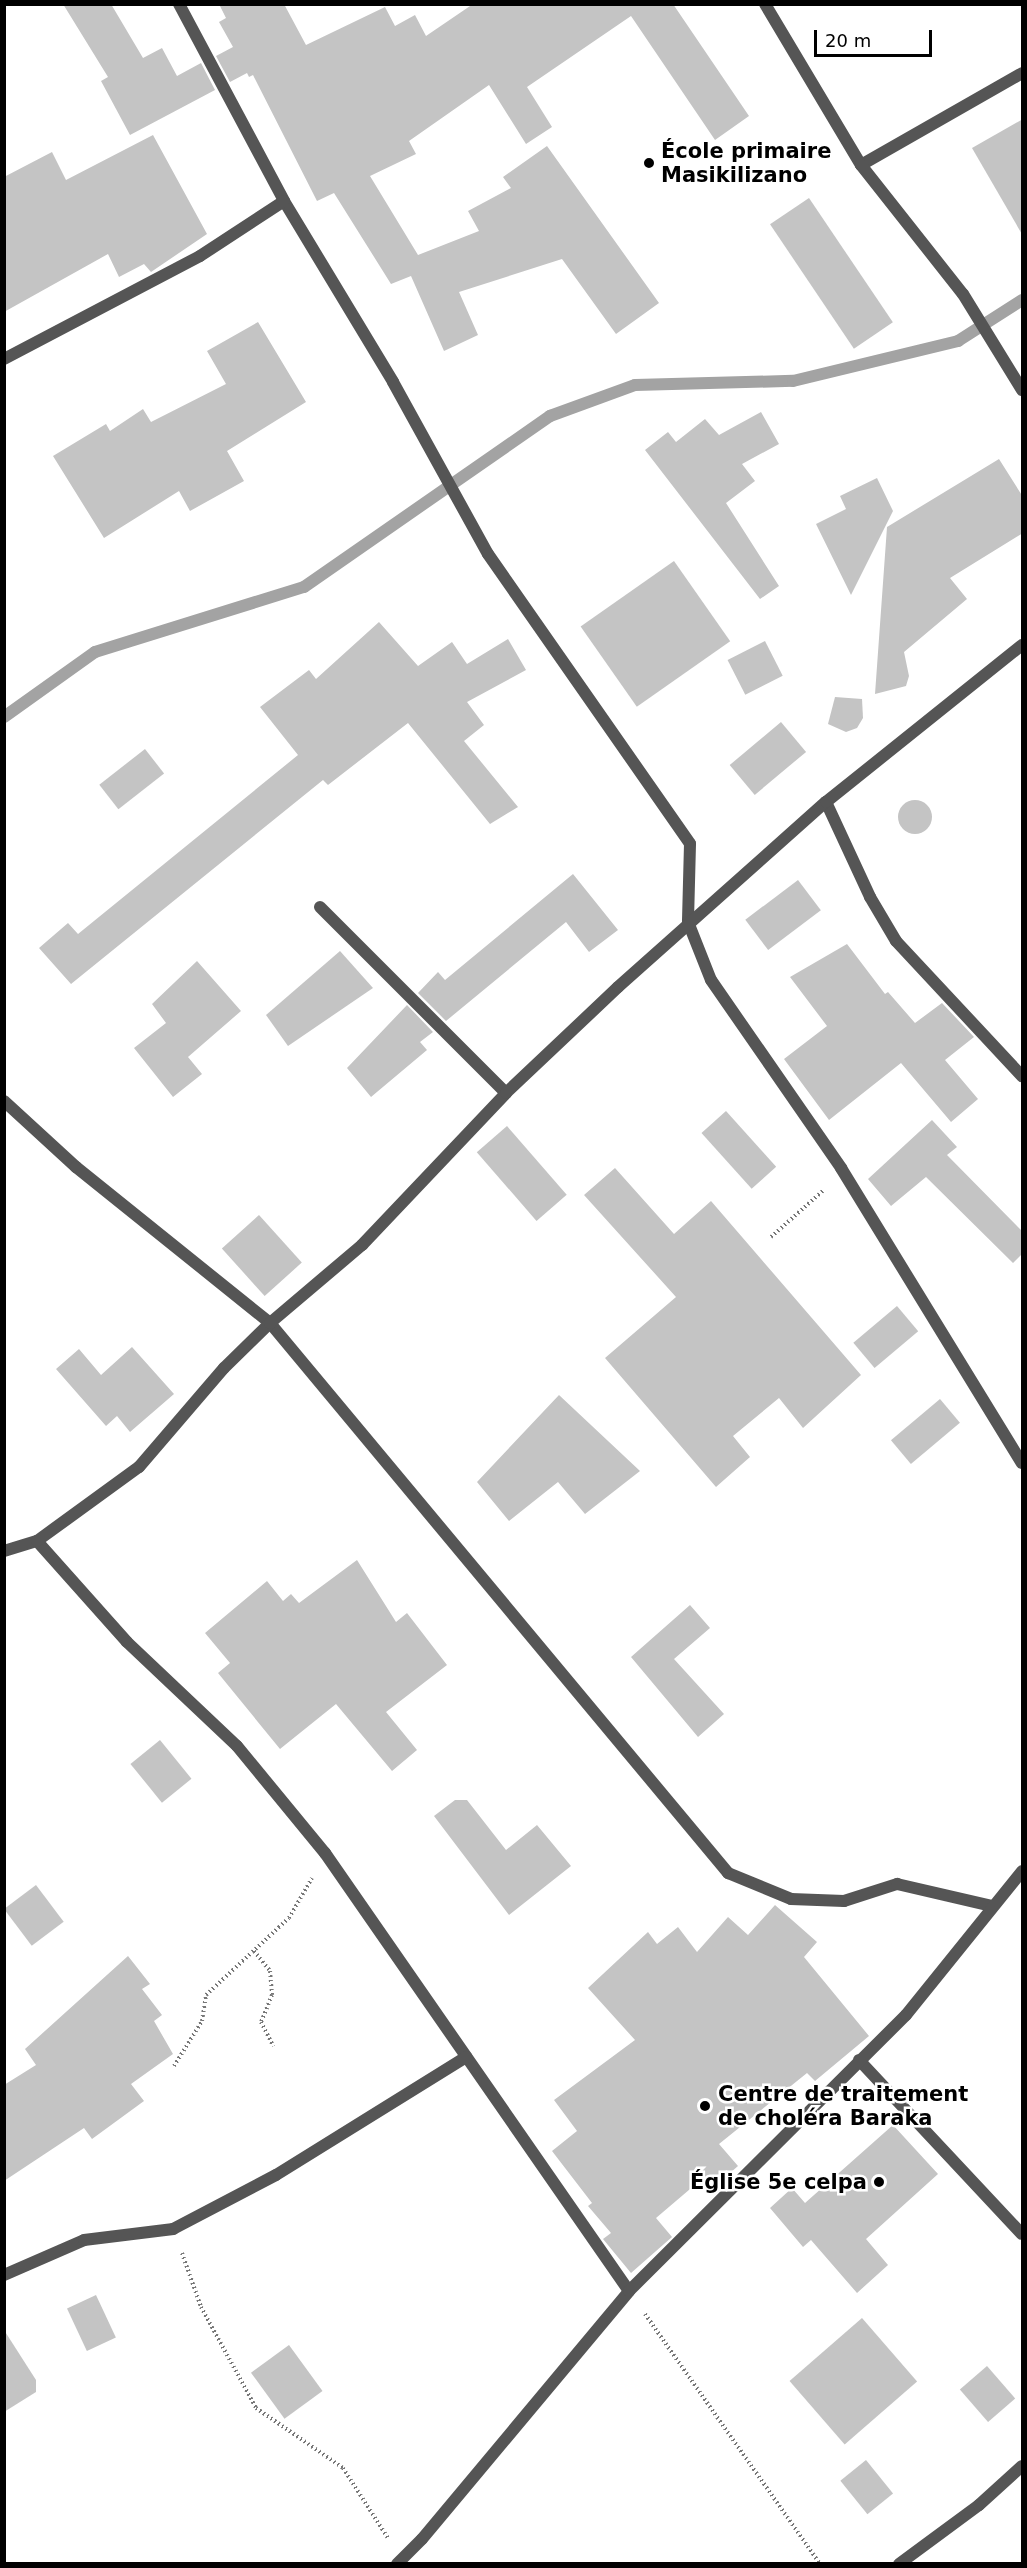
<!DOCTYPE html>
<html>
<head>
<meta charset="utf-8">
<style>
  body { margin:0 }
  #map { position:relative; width:1027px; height:2568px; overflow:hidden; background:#fff; font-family:"DejaVu Sans",sans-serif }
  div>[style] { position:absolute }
  .stream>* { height:12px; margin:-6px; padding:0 6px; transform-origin:6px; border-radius:6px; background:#a3a3a3 }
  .building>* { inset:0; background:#c4c4c4; transform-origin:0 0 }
  .round { border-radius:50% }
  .path>* { height:4px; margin-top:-2px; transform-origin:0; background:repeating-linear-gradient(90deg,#777 0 1.5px,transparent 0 4.5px) }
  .minor>* { height:12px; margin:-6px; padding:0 6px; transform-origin:6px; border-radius:6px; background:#555 }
  .tertiary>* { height:12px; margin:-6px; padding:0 6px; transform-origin:6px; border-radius:6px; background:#555 }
  .dots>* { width:16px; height:16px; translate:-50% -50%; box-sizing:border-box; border:3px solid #fff; border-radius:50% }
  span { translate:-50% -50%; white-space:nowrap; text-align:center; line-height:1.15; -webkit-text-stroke:5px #fff; paint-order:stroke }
  .poi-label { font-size:21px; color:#000; font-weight:700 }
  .left { translate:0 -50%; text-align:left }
  .right { translate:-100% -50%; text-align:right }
  .frame { position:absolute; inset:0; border:6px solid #000; pointer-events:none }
  .scale { position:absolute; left:814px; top:30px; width:118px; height:27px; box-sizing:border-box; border:3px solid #000; border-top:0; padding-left:8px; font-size:18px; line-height:21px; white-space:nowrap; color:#000; -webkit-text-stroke:4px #fff; paint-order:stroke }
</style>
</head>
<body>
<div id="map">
  <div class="stream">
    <i style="left:4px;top:717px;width:112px;rotate:-35.5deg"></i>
    <i style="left:95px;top:652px;width:219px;rotate:-17.3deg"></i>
    <i style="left:304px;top:587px;width:300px;rotate:-34.8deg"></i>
    <i style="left:550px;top:416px;width:90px;rotate:-20deg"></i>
    <i style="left:635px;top:385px;width:158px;rotate:-1.5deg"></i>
    <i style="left:793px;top:381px;width:170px;rotate:-13.6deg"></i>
    <i style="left:958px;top:341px;width:76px;rotate:-32.6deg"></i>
  </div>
  <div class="building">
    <i style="clip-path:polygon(63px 4px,111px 4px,143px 58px,162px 48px,177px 76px,201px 63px,215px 90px,130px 135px,101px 81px,108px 77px)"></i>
    <i style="clip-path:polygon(219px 4px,284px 4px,306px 45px,385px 7px,395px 26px,415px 15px,426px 36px,473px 4px,673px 4px,749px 116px,715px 140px,631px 16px,527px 87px,552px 127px,526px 144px,489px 85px,409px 141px,416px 154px,370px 176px,418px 255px,479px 231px,468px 211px,511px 188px,503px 177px,547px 146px,659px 303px,616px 334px,562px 259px,459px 292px,478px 335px,444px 351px,411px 276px,391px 284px,334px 193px,317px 201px,253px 75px,249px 77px,247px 73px,230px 82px,216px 56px,233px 47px,219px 22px,226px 18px)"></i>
    <i style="clip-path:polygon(1023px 119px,1023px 236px,972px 148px)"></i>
    <i style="clip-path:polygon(153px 135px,207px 234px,151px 272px,144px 264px,119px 277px,108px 254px,4px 312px,4px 177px,52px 152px,66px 180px)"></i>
    <i style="left:809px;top:198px;width:150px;height:47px;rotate:56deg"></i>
    <i style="clip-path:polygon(258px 322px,306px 402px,227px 451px,244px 481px,190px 511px,179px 491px,104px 538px,53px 456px,106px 424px,110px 431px,143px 409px,151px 422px,226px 384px,207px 351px)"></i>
    <i style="clip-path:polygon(761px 412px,779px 444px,742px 464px,755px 481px,726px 503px,779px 586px,760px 599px,645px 450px,668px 432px,676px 442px,705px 419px,719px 435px)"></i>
    <i style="clip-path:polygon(999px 459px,1023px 497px,1023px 533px,950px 578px,967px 599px,904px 652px,909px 676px,906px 686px,875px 694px,887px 527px)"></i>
    <i style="clip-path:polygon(877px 478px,893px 511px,851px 595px,816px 524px,846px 509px,840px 496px)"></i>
    <i style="left:674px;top:561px;width:98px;height:114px;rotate:55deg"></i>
    <i style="clip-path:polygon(379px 622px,418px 666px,452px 642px,467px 664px,508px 639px,526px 670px,467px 702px,484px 725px,464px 741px,518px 807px,490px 824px,408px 723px,328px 785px,323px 780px,71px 984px,39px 948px,68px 923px,78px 934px,298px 755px,260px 707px,309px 670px,316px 679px)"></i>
    <i style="left:765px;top:641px;width:39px;height:42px;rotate:63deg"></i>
    <i style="clip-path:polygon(835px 697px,862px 699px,863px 718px,857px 728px,846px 732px,828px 724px)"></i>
    <i style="left:781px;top:722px;width:39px;height:67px;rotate:50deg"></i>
    <i style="left:145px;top:749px;width:31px;height:58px;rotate:52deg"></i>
    <i class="round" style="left:898px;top:800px;width:34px;height:34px"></i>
    <i style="clip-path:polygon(573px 874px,618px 930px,589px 952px,566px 922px,446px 1021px,418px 993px,438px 972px,445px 980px)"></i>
    <i style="left:798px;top:880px;width:38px;height:66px;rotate:53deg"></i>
    <i style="clip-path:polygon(847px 944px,885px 994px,888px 992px,915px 1023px,942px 1003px,974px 1037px,945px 1060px,978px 1099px,951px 1122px,901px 1063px,829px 1120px,784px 1059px,827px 1026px,790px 977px)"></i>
    <i style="clip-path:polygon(340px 951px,373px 988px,288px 1046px,266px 1015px)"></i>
    <i style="clip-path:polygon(197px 961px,241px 1011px,188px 1057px,202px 1074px,173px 1097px,134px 1048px,166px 1023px,152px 1004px)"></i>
    <i style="clip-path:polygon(407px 1005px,433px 1032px,420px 1042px,427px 1050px,371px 1097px,347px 1068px)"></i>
    <i style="left:726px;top:1111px;width:75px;height:33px;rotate:48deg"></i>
    <i style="clip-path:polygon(932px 1120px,957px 1147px,947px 1155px,1023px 1232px,1023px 1253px,1013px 1263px,926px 1177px,891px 1206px,868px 1179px)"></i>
    <i style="left:507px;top:1126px;width:91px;height:40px;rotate:49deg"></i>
    <i style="clip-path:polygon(615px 1168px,674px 1234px,711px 1201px,861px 1375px,803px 1428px,779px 1398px,733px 1436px,750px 1457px,716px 1487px,605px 1358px,676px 1297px,584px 1195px)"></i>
    <i style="left:259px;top:1215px;width:64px;height:50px;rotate:48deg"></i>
    <i style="left:897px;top:1306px;width:33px;height:57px;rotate:50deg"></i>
    <i style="clip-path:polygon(132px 1347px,174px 1394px,130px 1432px,117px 1416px,106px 1426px,56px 1369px,79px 1349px,101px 1375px)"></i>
    <i style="clip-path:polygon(559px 1395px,640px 1471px,585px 1514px,558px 1482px,509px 1521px,477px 1482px)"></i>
    <i style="left:940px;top:1399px;width:31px;height:64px;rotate:50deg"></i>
    <i style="clip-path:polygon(357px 1560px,396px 1622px,407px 1613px,447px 1665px,386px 1712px,417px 1750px,392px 1771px,336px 1704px,280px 1749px,218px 1673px,230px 1663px,205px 1633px,267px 1581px,283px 1601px,291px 1594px,299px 1603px)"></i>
    <i style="clip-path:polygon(690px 1605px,710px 1628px,674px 1659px,724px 1714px,698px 1737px,631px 1657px)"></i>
    <i style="left:160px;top:1740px;width:50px;height:38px;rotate:51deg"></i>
    <i style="clip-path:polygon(455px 1800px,467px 1800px,506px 1850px,537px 1825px,571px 1866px,509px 1915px,434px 1816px)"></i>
    <i style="left:36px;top:1885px;width:46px;height:40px;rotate:53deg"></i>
    <i style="clip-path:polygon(775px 1905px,817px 1942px,804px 1957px,869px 2036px,815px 2081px,807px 2073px,719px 2144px,738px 2166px,713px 2188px,703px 2178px,656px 2218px,672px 2237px,631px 2273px,603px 2239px,611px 2233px,588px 2206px,592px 2203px,552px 2151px,577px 2131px,554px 2100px,635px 2040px,588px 1988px,648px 1932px,657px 1944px,678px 1927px,697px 1952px,728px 1917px,748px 1935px)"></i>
    <i style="clip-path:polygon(128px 1956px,150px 1984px,142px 1989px,162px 2015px,154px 2021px,173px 2054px,131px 2084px,144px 2101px,92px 2139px,84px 2128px,4px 2181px,4px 2085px,36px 2065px,25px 2049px)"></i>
    <i style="clip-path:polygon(893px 2125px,938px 2174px,866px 2239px,888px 2265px,857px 2293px,811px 2240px,803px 2247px,770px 2208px,792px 2188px,805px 2203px)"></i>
    <i style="left:96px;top:2295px;width:47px;height:32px;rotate:65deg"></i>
    <i style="left:862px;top:2318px;width:84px;height:96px;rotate:49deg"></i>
    <i style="clip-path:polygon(4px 2330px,36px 2380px,36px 2392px,4px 2412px)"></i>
    <i style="left:289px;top:2345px;width:57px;height:47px;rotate:54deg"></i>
    <i style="left:987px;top:2366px;width:43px;height:36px;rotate:49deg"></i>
    <i style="left:866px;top:2460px;width:43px;height:33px;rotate:51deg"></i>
  </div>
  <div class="path">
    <i style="left:771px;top:1237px;width:71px;rotate:-41.6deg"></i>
    <i style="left:254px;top:1951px;width:26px;rotate:51deg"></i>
    <i style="left:270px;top:1971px;width:24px;rotate:85deg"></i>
    <i style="left:272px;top:1995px;width:29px;rotate:112deg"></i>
    <i style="left:261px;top:2022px;width:27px;rotate:63deg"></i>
    <i style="left:174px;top:2066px;width:53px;rotate:-58.1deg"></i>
    <i style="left:202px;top:2021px;width:26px;rotate:-81deg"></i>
    <i style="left:206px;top:1995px;width:113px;rotate:-42.9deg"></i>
    <i style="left:289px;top:1918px;width:46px;rotate:-60.1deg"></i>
    <i style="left:182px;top:2253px;width:57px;rotate:70.6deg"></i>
    <i style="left:201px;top:2307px;width:115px;rotate:61.4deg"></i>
    <i style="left:256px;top:2408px;width:106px;rotate:34.6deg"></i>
    <i style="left:343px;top:2468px;width:83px;rotate:57.3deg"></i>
    <i style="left:645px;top:2314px;width:305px;rotate:55deg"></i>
  </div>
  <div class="minor">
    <i style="left:179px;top:4px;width:223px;rotate:61.9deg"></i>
    <i style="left:284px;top:201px;width:211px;rotate:58.9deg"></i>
    <i style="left:393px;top:382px;width:196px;rotate:61.1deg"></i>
    <i style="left:488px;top:554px;width:353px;rotate:55.1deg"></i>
    <i style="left:690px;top:844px;width:78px;rotate:91.5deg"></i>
    <i style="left:688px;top:922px;width:62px;rotate:68.4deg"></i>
    <i style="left:711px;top:980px;width:229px;rotate:55.3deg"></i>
    <i style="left:841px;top:1168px;width:346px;rotate:58.5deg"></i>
    <i style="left:861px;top:165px;width:185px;rotate:-29.7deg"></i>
    <i style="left:4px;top:359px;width:221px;rotate:-27.7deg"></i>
    <i style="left:200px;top:256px;width:100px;rotate:-33.2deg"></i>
    <i style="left:826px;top:802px;width:105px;rotate:65.1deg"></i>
    <i style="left:870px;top:897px;width:51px;rotate:59.4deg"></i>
    <i style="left:896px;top:941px;width:185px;rotate:47deg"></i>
    <i style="left:320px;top:907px;width:263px;rotate:45deg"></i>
    <i style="left:4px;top:1101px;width:98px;rotate:42.5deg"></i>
    <i style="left:76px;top:1167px;width:249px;rotate:38.8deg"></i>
    <i style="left:270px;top:1323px;width:716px;rotate:50.21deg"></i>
    <i style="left:728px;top:1873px;width:68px;rotate:22.4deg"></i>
    <i style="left:791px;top:1899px;width:53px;rotate:2.2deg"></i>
    <i style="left:844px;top:1901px;width:56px;rotate:-17.8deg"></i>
    <i style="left:897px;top:1884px;width:98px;rotate:13deg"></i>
    <i style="left:37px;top:1541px;width:135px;rotate:48.3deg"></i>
    <i style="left:127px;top:1642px;width:151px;rotate:43.4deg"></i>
    <i style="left:237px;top:1746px;width:139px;rotate:50.6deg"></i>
    <i style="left:325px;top:1853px;width:533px;rotate:55.24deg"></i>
    <i style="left:4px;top:1551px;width:34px;rotate:-17deg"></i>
    <i style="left:37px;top:1541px;width:126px;rotate:-36deg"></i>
    <i style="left:139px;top:1467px;width:130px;rotate:-49.4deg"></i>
    <i style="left:224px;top:1368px;width:64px;rotate:-44.4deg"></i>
    <i style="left:270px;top:1323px;width:121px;rotate:-40.3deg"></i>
    <i style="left:362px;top:1245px;width:209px;rotate:-46.5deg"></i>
    <i style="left:506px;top:1093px;width:154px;rotate:-43.4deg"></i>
    <i style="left:618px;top:987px;width:278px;rotate:-41.7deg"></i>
    <i style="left:826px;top:802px;width:251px;rotate:-38.7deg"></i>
    <i style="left:859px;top:2060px;width:238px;rotate:46.9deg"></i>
    <i style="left:4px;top:2275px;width:87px;rotate:-23.6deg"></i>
    <i style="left:84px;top:2240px;width:90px;rotate:-7deg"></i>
    <i style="left:173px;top:2229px;width:116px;rotate:-27.7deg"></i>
    <i style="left:276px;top:2175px;width:224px;rotate:-31.8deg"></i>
    <i style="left:397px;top:2564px;width:35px;rotate:-45deg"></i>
    <i style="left:422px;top:2539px;width:323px;rotate:-50.1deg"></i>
    <i style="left:629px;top:2291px;width:391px;rotate:-44.9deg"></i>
    <i style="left:906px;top:2015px;width:185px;rotate:-51.1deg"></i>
    <i style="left:899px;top:2564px;width:99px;rotate:-36.4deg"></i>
    <i style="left:979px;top:2505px;width:58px;rotate:-42.2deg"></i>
  </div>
  <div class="tertiary">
    <i style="left:765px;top:4px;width:187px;rotate:59.2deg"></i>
    <i style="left:861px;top:165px;width:164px;rotate:51.7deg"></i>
    <i style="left:963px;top:294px;width:113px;rotate:58.4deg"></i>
  </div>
  <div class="dots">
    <i style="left:649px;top:163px;background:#000"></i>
    <i style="left:705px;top:2106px;background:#000"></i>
    <i style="left:879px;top:2182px;background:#000"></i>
  </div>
  <div class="poi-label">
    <span class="left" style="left:661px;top:163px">École primaire<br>Masikilizano</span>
    <span class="left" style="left:718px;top:2106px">Centre de traitement<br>de choléra Baraka</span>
    <span class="right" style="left:867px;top:2182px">Église 5e celpa</span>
  </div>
  <div class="frame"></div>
  <div class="scale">20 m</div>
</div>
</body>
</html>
